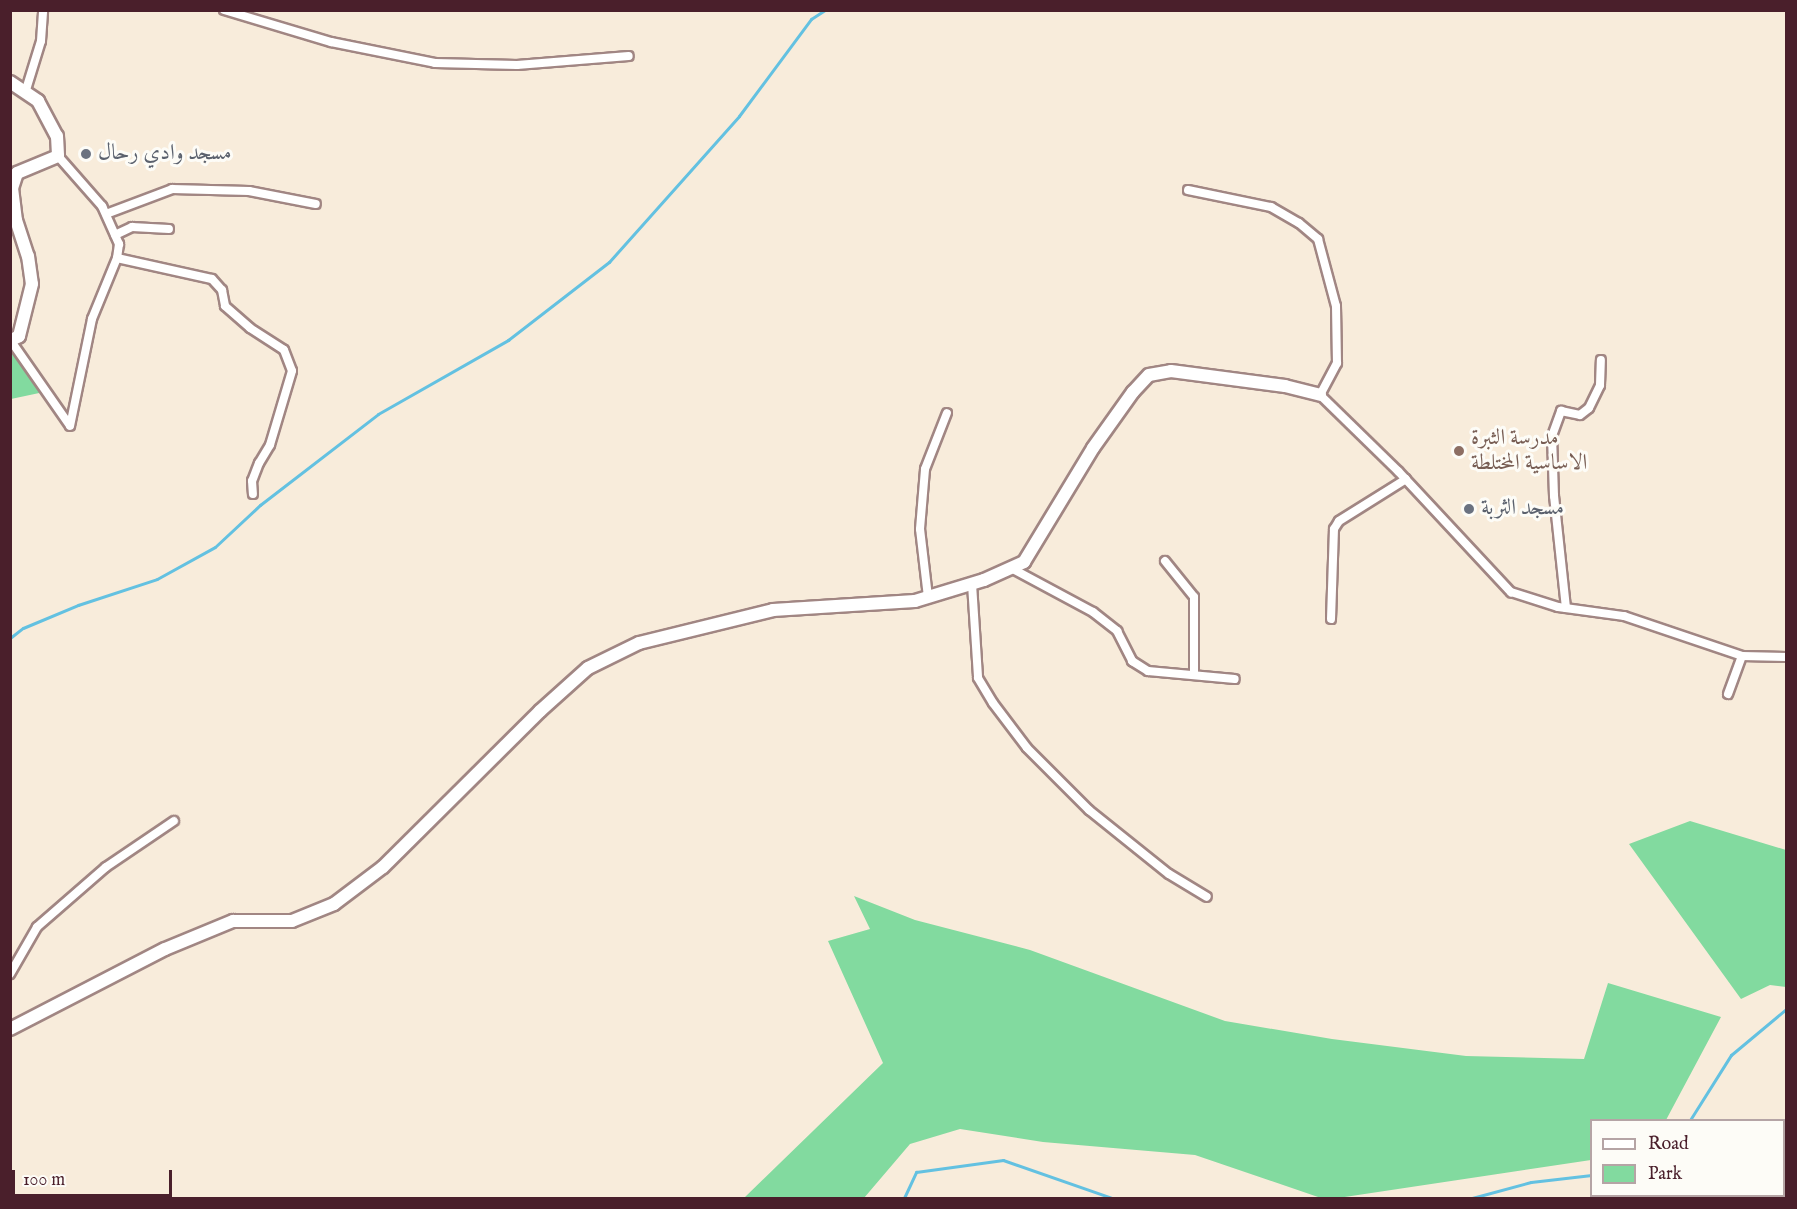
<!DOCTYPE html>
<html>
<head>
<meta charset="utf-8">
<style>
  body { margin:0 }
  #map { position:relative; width:1797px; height:1209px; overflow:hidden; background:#f8ecdb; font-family:"IM FELL English",Amiri,serif }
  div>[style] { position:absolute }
  .green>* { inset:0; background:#82da9f }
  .stream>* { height:3px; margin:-1.5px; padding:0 1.5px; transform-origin:1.5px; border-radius:1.5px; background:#63c1e1 }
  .roads { filter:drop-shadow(2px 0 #a18683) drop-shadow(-2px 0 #a18683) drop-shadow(0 2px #a18683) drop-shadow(0 -2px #a18683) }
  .street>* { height:8px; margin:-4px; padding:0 4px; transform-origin:4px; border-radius:4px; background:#fff }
  .secondary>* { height:12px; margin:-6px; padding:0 6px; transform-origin:6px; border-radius:6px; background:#fff }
  .dots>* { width:16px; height:16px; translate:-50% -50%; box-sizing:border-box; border:3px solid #fdfcf7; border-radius:50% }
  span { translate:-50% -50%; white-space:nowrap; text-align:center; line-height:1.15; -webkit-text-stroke:6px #fdfcf7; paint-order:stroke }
  .worship-label { font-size:22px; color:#5b616d }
  .left { translate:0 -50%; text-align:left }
  .education-label { font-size:22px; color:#785e54 }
  .frame { position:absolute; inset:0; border:12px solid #4a1f2b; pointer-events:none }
  .legend { position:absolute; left:1590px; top:1119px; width:195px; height:78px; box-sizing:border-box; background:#fdfcf7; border:2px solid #b5a4a5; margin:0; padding:8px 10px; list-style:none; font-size:18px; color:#4a1f2b }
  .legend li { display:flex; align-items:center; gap:12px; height:30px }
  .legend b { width:30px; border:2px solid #b5a4a5 }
  .scale { position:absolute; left:12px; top:1170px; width:160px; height:27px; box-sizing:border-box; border:3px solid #4a1f2b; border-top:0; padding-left:8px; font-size:18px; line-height:21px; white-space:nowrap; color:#4a1f2b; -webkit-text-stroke:4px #fdfcf7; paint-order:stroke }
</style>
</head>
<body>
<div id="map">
  <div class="green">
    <i style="clip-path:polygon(10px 347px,44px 392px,11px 399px)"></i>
    <i style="clip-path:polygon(1690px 821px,1786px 850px,1786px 987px,1770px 985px,1741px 999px,1629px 844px)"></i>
    <i style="clip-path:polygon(854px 896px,915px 920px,1030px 950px,1225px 1021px,1332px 1039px,1466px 1056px,1584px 1059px,1608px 983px,1721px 1017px,1666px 1120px,1592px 1120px,1591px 1160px,1338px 1198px,1321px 1198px,1195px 1155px,1043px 1142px,960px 1129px,910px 1144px,864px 1198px,744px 1198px,883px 1063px,828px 941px,870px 929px)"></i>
  </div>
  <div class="stream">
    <i style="left:10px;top:638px;width:16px;rotate:-38deg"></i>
    <i style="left:23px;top:628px;width:60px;rotate:-22.7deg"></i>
    <i style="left:78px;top:605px;width:83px;rotate:-18.2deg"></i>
    <i style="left:157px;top:579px;width:66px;rotate:-28.9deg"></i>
    <i style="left:215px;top:547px;width:62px;rotate:-43deg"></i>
    <i style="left:260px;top:505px;width:149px;rotate:-37.6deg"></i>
    <i style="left:378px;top:414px;width:150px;rotate:-29.6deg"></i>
    <i style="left:508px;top:340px;width:128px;rotate:-37.7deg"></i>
    <i style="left:609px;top:262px;width:195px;rotate:-48.3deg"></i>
    <i style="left:739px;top:116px;width:121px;rotate:-53.4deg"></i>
    <i style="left:811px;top:19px;width:17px;rotate:-33deg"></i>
    <i style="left:1690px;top:1120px;width:77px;rotate:-57.8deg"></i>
    <i style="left:1731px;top:1055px;width:72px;rotate:-39.9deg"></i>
    <i style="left:904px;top:1198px;width:29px;rotate:-65deg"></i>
    <i style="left:916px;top:1172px;width:88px;rotate:-7.9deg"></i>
    <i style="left:1003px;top:1160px;width:115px;rotate:19.2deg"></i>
    <i style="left:1472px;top:1198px;width:61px;rotate:-15.2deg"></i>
    <i style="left:1531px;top:1182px;width:61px;rotate:-6.5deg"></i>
  </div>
  <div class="roads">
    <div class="street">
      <i style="left:224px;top:10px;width:112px;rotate:16.7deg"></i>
      <i style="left:331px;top:42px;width:106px;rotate:11.4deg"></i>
      <i style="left:435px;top:63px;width:82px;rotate:1.4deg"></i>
      <i style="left:517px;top:65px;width:112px;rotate:-4.6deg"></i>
      <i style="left:25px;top:93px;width:54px;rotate:-72.9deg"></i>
      <i style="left:41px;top:41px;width:31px;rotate:-86deg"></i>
      <i style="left:58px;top:156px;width:67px;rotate:48.7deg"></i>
      <i style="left:102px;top:206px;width:42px;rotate:65.9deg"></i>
      <i style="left:119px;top:244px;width:14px;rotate:98deg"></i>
      <i style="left:117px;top:258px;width:66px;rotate:112.3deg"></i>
      <i style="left:92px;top:319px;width:109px;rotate:101.6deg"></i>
      <i style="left:1188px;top:190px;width:85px;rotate:11.6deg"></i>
      <i style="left:1271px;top:207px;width:32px;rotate:30deg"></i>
      <i style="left:1299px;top:223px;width:25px;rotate:40deg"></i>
      <i style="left:1318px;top:239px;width:69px;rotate:75deg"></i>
      <i style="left:1336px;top:306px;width:57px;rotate:89deg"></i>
      <i style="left:1337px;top:363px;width:36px;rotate:118deg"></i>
      <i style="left:1320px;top:395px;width:109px;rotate:44.3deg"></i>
      <i style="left:1398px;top:471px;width:166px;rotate:47deg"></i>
      <i style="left:1511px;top:592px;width:49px;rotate:17.7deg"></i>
      <i style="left:1558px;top:607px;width:67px;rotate:7.8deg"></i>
      <i style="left:1624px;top:616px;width:125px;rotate:18.7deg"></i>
      <i style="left:1742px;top:656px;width:44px;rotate:1.3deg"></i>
      <i style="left:106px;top:214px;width:71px;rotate:-20.7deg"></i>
      <i style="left:172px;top:189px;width:77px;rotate:1.5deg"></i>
      <i style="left:249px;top:191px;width:68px;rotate:11deg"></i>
      <i style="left:115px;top:235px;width:19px;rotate:-25deg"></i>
      <i style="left:132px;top:227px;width:37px;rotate:3deg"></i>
      <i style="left:117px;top:258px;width:97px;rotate:12.5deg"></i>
      <i style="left:212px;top:279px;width:15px;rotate:48deg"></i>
      <i style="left:222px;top:290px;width:16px;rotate:79deg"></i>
      <i style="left:225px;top:306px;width:33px;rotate:41deg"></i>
      <i style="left:250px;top:328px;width:40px;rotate:32.9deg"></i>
      <i style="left:284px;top:350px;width:22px;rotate:69deg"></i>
      <i style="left:292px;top:371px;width:77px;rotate:106.6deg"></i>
      <i style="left:270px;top:445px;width:21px;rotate:121deg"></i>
      <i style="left:259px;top:463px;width:19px;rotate:111deg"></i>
      <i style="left:252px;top:481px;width:13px;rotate:86deg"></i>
      <i style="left:11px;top:341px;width:103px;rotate:55.2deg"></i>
      <i style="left:1165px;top:561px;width:46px;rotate:51.1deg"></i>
      <i style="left:1194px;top:597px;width:78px;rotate:90deg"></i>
      <i style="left:1011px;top:568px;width:93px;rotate:28.2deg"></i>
      <i style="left:1093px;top:612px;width:31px;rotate:38deg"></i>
      <i style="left:1117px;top:631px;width:34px;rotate:63deg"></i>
      <i style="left:1132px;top:661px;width:19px;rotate:32deg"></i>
      <i style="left:1148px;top:671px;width:87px;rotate:5.3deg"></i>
      <i style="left:972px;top:584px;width:94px;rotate:86.3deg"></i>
      <i style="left:978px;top:678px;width:29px;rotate:59deg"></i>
      <i style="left:993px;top:703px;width:56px;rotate:52.9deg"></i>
      <i style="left:1027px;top:748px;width:88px;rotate:45deg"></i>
      <i style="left:1089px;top:810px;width:102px;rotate:38.7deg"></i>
      <i style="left:1169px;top:874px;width:44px;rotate:31.2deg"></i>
      <i style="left:928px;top:597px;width:68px;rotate:-96.7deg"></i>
      <i style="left:920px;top:529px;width:60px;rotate:-85.2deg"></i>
      <i style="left:925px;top:469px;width:60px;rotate:-68.6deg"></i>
      <i style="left:1566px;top:608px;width:113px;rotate:-96.1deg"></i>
      <i style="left:1554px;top:496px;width:60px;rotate:-91.9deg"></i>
      <i style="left:1552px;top:436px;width:27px;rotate:-70deg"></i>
      <i style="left:1561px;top:411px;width:19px;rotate:12deg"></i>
      <i style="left:1580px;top:415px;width:11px;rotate:-38deg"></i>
      <i style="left:1589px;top:408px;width:25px;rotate:-64deg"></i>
      <i style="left:1600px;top:385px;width:25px;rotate:-88deg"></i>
      <i style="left:1331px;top:619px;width:90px;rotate:-88.1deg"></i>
      <i style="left:1334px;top:529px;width:9px;rotate:-58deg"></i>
      <i style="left:1339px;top:521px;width:79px;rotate:-32.1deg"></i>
      <i style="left:1728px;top:694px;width:40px;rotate:-69.8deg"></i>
      <i style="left:10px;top:974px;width:54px;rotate:-60.1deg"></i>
      <i style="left:37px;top:927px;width:91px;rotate:-41deg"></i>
      <i style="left:106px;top:867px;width:82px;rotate:-34.1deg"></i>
    </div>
    <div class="secondary">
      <i style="left:10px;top:82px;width:34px;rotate:34deg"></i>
      <i style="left:38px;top:101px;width:40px;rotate:62deg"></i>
      <i style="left:57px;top:136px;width:20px;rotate:87deg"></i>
      <i style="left:58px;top:156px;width:44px;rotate:157.5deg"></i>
      <i style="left:17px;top:173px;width:16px;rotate:108deg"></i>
      <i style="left:12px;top:188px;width:32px;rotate:83deg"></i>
      <i style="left:16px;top:220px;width:38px;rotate:72deg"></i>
      <i style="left:28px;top:256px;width:28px;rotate:82deg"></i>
      <i style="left:32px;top:284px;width:54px;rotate:104deg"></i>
      <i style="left:19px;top:336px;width:10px;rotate:151deg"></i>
      <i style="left:10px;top:1029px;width:174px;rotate:-27.3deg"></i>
      <i style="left:165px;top:949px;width:74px;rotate:-22.4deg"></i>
      <i style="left:233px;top:921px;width:59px"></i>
      <i style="left:292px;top:921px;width:45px;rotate:-22deg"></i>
      <i style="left:334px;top:904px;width:61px;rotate:-37.1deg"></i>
      <i style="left:383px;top:867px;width:221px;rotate:-44.8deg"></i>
      <i style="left:540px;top:711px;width:64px;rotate:-41.9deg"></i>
      <i style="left:588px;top:668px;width:57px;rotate:-26.1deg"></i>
      <i style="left:639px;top:643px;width:138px;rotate:-13.8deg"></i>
      <i style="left:773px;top:610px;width:142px;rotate:-3.6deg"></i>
      <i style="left:915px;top:601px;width:72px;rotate:-16.9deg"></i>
      <i style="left:984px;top:580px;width:44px;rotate:-24.2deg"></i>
      <i style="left:1024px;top:562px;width:133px;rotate:-58.8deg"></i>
      <i style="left:1093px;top:448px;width:69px;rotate:-54.5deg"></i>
      <i style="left:1133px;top:392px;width:23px;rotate:-47deg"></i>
      <i style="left:1149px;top:375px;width:22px;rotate:-10deg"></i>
      <i style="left:1171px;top:371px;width:115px;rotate:7.5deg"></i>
      <i style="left:1285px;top:386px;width:36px;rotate:14deg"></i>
    </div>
  </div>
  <div class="dots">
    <i style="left:86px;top:154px;background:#6b7280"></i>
    <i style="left:1459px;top:451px;background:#8d6e63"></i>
    <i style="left:1469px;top:509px;background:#6b7280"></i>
  </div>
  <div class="worship-label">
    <span class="left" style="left:98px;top:154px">مسجد وادي رحال</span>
    <span class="left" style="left:1481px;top:509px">مسجد الثربة</span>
  </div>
  <div class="education-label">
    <span class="left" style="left:1471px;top:451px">مدرسة الثبرة<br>الاساسية المختلطة</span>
  </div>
  <div class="frame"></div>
  <ul class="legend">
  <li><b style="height:8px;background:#fff"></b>Road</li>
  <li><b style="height:16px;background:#82da9f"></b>Park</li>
  </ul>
  <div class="scale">100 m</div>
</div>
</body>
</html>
